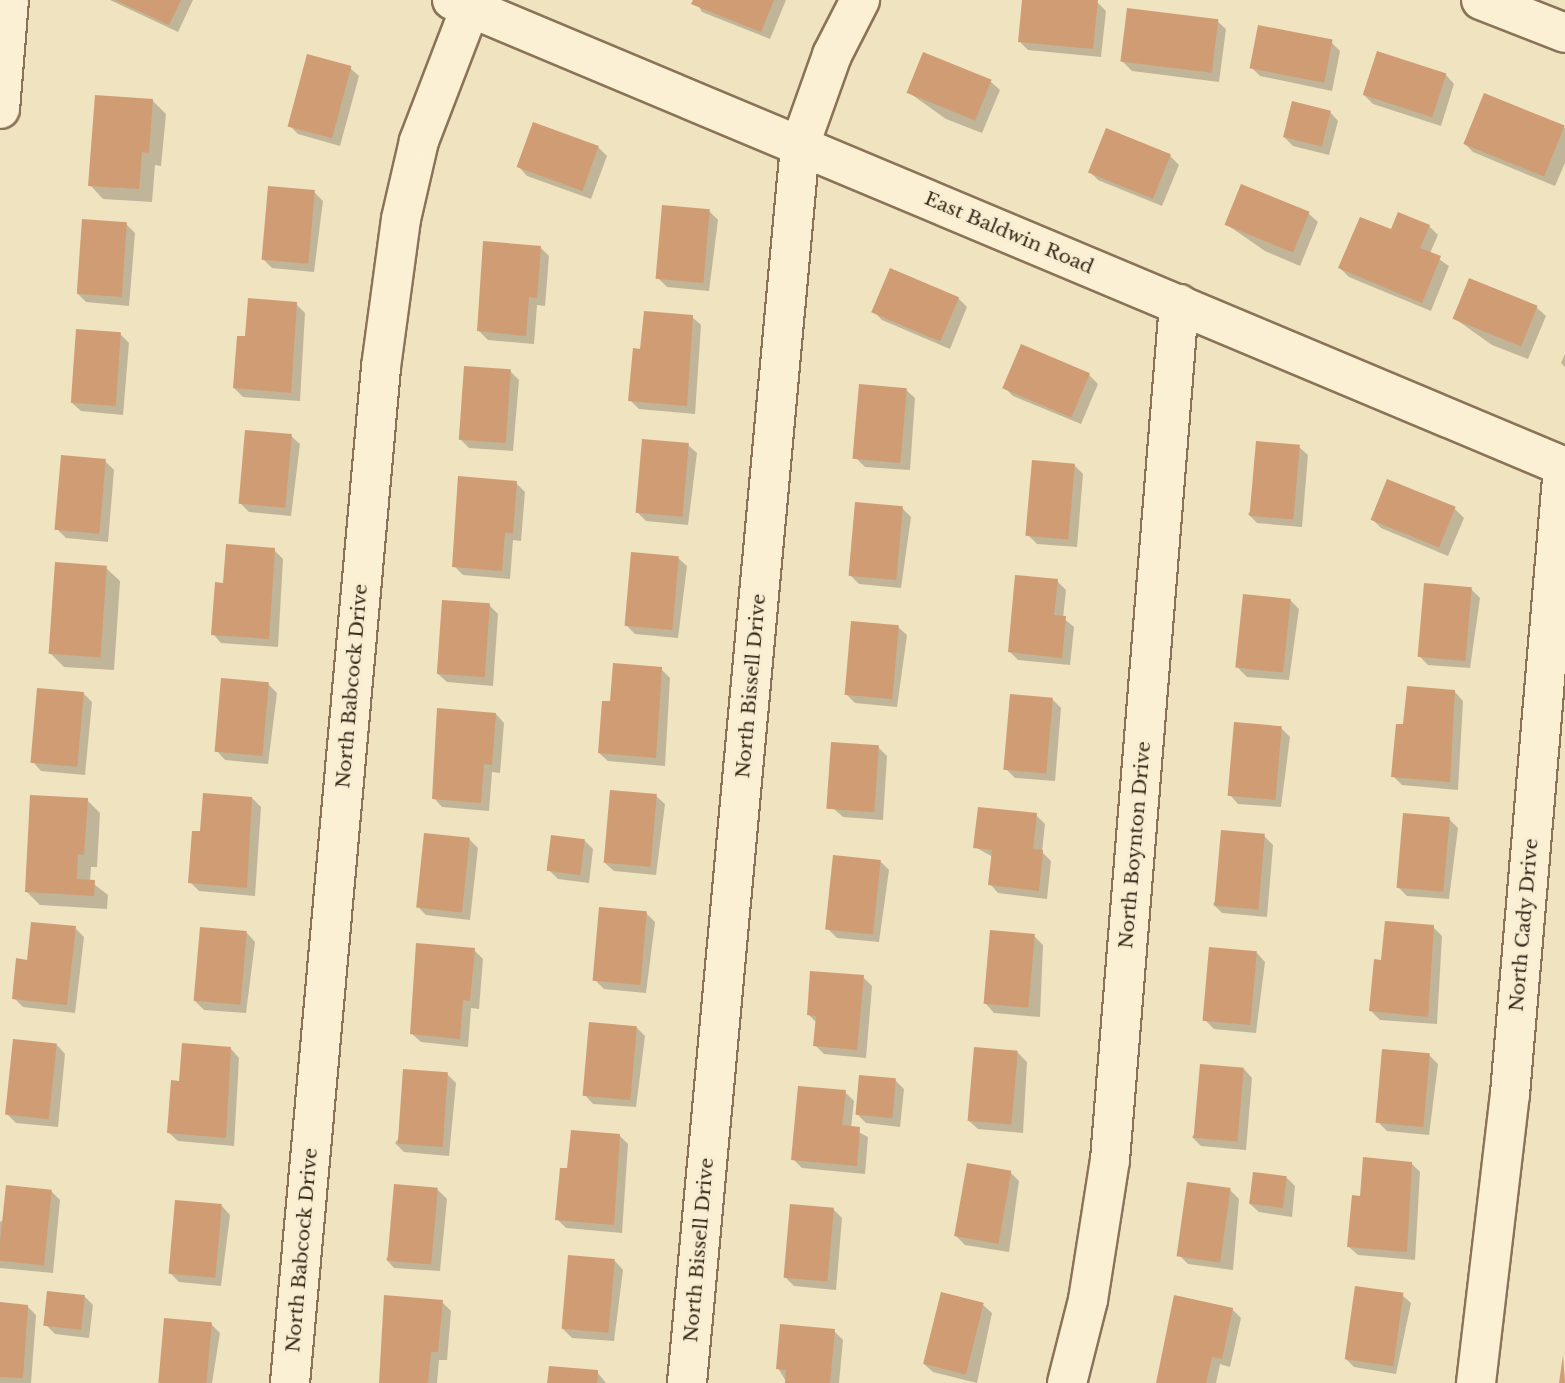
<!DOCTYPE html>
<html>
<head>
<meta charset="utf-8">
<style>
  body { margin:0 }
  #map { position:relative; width:1565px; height:1383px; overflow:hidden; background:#f0e3c0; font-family:"Libre Baskerville",serif }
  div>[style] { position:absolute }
  .shadow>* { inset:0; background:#0003 }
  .building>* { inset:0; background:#d09c74; transform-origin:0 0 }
  .roads { filter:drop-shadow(2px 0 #8a7357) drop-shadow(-2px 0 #8a7357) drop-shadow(0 2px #8a7357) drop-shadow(0 -2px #8a7357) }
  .minor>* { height:38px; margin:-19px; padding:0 19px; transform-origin:19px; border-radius:19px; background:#fbf0d4 }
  span { translate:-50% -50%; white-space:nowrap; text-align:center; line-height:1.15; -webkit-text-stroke:5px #f7edd0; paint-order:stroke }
  .street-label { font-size:19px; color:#392b1c }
</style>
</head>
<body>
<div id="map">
  <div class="shadow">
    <i style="clip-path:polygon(110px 0,193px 0,178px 32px)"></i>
    <i style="clip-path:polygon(695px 0,786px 0,770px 39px,702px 12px)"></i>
    <i style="clip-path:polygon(1023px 0,1097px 2px,1106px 11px,1101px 57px,1028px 50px,1019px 41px)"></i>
    <i style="clip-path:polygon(1217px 21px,1226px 29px,1219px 82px,1132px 71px,1123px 62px)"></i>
    <i style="clip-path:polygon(1331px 42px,1340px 51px,1332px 91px,1260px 76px,1251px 67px)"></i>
    <i style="clip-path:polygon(350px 68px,359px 76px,340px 146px,298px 134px,289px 125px)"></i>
    <i style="clip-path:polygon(1446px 75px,1454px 84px,1441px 126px,1373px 104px,1364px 95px)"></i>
    <i style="clip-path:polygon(991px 82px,1000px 90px,982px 133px,946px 119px,908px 92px)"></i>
    <i style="clip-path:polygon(1485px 95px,1565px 128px,1565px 163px,1555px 186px,1473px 152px,1464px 143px)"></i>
    <i style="clip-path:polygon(152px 100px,166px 114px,161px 166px,155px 165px,152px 202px,103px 199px,90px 185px)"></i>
    <i style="clip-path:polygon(1330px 112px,1338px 121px,1329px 155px,1293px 146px,1284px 137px)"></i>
    <i style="clip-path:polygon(1107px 130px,1170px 156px,1179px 165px,1162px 206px,1098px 180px,1089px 171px)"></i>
    <i style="clip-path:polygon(598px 147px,607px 156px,591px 199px,527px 176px,519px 167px)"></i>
    <i style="clip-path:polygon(1242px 186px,1309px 214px,1318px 222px,1300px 266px,1265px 251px,1226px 224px)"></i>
    <i style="clip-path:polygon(314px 192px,323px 201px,314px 272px,272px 268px,263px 259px)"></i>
    <i style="clip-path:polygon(709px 211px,718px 220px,709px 291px,667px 287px,658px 278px)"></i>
    <i style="clip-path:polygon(126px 224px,135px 233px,129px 306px,86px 302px,78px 294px)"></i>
    <i style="clip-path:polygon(1429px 226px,1438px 235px,1430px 253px,1449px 266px,1431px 311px,1349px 277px,1340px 268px,1392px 232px)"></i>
    <i style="clip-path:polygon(541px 248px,549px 256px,545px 306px,537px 305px,534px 344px,488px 340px,479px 331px)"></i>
    <i style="clip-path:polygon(958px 298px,967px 307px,950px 349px,882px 320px,873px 311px)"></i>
    <i style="clip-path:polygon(296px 304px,305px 313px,300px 401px,243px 397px,234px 388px,246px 338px)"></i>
    <i style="clip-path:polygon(1537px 308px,1546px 316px,1528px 359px,1492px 345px,1454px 318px)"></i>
    <i style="clip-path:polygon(692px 317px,701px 325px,695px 414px,639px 409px,630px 400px,642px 351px)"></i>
    <i style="clip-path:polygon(120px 334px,129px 343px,123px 415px,81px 411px,72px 403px)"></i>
    <i style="clip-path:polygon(1565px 354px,1565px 367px,1561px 363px)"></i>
    <i style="clip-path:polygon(510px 371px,519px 380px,513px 451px,469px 448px,460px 439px)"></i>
    <i style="clip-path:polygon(1089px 375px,1098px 384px,1081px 424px,1013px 396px,1004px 387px)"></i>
    <i style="clip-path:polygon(906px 390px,915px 398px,910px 470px,865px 467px,856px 458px)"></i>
    <i style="clip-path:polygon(291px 436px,300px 444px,291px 516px,249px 512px,240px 503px)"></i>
    <i style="clip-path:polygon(688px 445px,697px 453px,688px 525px,646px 521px,637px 512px)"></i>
    <i style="clip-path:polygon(1299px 447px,1308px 455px,1302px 527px,1257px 523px,1248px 514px)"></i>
    <i style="clip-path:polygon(105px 461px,114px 470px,108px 542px,66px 538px,57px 529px)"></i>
    <i style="clip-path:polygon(1074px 465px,1083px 474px,1077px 547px,1037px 544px,1028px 535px)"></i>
    <i style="clip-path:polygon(516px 483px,525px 492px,521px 541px,513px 540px,510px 579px,463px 575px,454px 566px)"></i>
    <i style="clip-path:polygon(902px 508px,911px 517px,901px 588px,859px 584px,850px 575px)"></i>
    <i style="clip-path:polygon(1455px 509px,1464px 518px,1448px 556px,1381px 528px,1372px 519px)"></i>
    <i style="clip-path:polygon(274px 550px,283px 559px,278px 647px,221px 643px,213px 634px,224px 584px)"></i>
    <i style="clip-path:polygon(678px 558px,687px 566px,678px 638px,635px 634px,626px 625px)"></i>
    <i style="clip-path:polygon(106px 568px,120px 581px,114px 670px,64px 667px,51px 654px)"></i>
    <i style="clip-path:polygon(1057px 581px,1066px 590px,1063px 618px,1074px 627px,1070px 665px,1018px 660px,1010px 652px)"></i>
    <i style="clip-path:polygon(1471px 589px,1480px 598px,1470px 668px,1428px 665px,1419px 656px)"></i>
    <i style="clip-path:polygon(1290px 600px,1299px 609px,1289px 680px,1247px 677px,1238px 668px)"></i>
    <i style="clip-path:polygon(489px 605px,498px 614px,493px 686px,447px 682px,438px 674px)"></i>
    <i style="clip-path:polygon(898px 627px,907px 635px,897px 707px,855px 703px,846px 694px)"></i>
    <i style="clip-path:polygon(661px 669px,670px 678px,665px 766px,608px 761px,599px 753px,611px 703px)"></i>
    <i style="clip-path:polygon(268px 684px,277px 693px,268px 764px,225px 760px,217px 751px)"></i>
    <i style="clip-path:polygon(1455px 692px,1463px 701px,1458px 790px,1402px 785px,1393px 776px,1405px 726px)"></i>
    <i style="clip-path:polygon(83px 693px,92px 702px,85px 775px,41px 771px,33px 762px)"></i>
    <i style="clip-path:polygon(1052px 699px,1061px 708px,1055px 781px,1015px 778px,1006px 769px)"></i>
    <i style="clip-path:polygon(496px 714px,504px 723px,500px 773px,492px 772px,489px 811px,442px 807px,434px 798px)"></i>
    <i style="clip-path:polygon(1281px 728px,1290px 737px,1281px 807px,1238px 804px,1230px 795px)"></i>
    <i style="clip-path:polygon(878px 747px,887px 756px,883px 820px,843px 817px,834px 809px)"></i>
    <i style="clip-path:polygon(656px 796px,665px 804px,656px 875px,614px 871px,605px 863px)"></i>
    <i style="clip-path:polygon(252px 798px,261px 807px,255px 896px,199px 891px,190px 882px,202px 833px)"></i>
    <i style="clip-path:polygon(87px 800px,100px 813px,97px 867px,91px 867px,90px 881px,108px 895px,107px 909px,40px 905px,26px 891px)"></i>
    <i style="clip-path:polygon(1036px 815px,1045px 824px,1042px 852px,1051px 861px,1047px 899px,998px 893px,990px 884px,993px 857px,975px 847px)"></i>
    <i style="clip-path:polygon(1449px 819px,1458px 828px,1449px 899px,1407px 896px,1398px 887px)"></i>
    <i style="clip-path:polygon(1264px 836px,1273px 845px,1267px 917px,1222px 913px,1213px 904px)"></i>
    <i style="clip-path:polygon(469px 839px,478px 848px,470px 920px,426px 915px,417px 906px)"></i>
    <i style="clip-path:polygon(584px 840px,593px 849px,589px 883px,558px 879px,549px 870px)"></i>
    <i style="clip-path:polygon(880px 861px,889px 870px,879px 942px,837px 938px,828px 929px)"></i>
    <i style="clip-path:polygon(646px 913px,655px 922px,646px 993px,604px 989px,595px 980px)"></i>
    <i style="clip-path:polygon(1433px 927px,1442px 936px,1437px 1024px,1380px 1020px,1371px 1011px,1383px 962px)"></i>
    <i style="clip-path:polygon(75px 928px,84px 937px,75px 1013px,23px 1007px,14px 998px,28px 962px)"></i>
    <i style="clip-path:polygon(247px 933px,255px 942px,246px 1013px,204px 1010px,195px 1001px)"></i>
    <i style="clip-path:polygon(1034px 936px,1043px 945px,1040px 1017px,994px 1013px,986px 1004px)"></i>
    <i style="clip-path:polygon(474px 950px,483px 959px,479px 1009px,471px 1008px,468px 1047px,421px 1042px,412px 1034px)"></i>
    <i style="clip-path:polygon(1257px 953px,1265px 962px,1256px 1033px,1214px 1029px,1205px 1020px)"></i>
    <i style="clip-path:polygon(863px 977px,872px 986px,866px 1058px,824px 1054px,815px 1045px,817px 1023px,808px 1014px)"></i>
    <i style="clip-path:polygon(636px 1027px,645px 1036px,636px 1107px,593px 1104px,585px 1095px)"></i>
    <i style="clip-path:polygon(57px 1045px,65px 1054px,58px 1127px,16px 1123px,7px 1114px)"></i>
    <i style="clip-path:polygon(231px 1049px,239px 1058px,234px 1146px,178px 1141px,169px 1133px,181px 1083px)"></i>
    <i style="clip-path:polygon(1018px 1053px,1027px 1062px,1023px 1133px,978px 1129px,969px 1121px)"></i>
    <i style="clip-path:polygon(1429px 1055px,1438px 1064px,1429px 1135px,1387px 1131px,1378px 1122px)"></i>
    <i style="clip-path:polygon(1244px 1069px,1252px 1078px,1246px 1150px,1201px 1146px,1192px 1137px)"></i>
    <i style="clip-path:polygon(447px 1074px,456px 1083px,449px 1156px,404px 1152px,395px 1143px)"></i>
    <i style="clip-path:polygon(895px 1080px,904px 1089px,900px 1127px,866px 1123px,857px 1114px)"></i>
    <i style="clip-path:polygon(845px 1092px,854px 1101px,851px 1128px,868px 1137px,865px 1174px,802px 1168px,793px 1159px)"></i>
    <i style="clip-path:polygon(619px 1135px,628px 1144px,622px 1233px,566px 1228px,557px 1219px,569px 1170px)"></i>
    <i style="clip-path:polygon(1411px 1163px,1420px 1172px,1415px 1260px,1358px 1255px,1349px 1247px,1362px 1198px)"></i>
    <i style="clip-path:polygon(1010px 1172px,1019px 1181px,1009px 1252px,965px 1245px,956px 1236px)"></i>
    <i style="clip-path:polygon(1287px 1178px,1295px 1186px,1292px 1217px,1259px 1212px,1250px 1204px)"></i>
    <i style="clip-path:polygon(438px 1190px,447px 1199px,440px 1271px,394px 1268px,386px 1259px)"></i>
    <i style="clip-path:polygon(1230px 1190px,1239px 1199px,1233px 1270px,1188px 1264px,1179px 1255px)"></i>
    <i style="clip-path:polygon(51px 1191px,60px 1200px,53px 1273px,0 1268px,0 1222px)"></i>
    <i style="clip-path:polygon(222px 1206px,230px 1215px,221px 1286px,179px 1282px,170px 1273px)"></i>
    <i style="clip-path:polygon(833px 1209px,842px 1218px,836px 1290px,794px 1286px,785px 1277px)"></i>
    <i style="clip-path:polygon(615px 1261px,623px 1270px,614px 1341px,572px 1338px,563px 1329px)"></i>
    <i style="clip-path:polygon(1402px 1295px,1411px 1303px,1396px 1374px,1354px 1367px,1345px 1358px)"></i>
    <i style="clip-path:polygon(84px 1296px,93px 1305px,89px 1338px,55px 1334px,46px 1325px)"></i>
    <i style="clip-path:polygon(442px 1302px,451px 1311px,447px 1360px,439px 1360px,437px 1383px,380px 1383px)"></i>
    <i style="clip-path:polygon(0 1304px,27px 1306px,36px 1315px,31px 1383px,0 1383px)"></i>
    <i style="clip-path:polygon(983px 1305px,992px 1313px,977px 1383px,933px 1372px,924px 1364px)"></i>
    <i style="clip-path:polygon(1232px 1309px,1241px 1318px,1230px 1367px,1220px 1364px,1216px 1383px,1158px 1383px)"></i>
    <i style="clip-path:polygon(211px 1324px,220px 1333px,212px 1383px,160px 1383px)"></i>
    <i style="clip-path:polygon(834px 1331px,843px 1340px,839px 1383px,787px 1383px,778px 1368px)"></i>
    <i style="clip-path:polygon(597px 1372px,606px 1383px,549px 1383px)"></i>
  </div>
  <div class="building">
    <i style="clip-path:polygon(115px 0,181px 0,169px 25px)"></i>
    <i style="clip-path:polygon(693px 0,774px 0,761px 32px,691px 4px)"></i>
    <i style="clip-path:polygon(1022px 0,1098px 0,1093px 49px,1018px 42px)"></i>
    <i style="left:1127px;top:8px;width:92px;height:54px;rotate:7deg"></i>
    <i style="left:1258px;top:25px;width:76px;height:44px;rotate:11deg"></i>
    <i style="left:1377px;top:51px;width:73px;height:46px;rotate:18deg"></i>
    <i style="left:923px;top:52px;width:74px;height:44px;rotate:22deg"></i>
    <i style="left:307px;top:54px;width:46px;height:75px;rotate:15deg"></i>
    <i style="left:1484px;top:93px;width:87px;height:55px;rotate:22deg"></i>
    <i style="clip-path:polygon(95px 95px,153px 99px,149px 153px,142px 152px,139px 189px,88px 186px)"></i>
    <i style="left:1292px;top:101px;width:40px;height:37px;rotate:14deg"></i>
    <i style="left:533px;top:122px;width:70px;height:48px;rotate:20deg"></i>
    <i style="left:1106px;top:128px;width:70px;height:48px;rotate:22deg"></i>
    <i style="left:1241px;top:184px;width:74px;height:44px;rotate:22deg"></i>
    <i style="left:268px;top:186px;width:47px;height:74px;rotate:5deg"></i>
    <i style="left:662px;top:205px;width:48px;height:74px;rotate:5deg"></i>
    <i style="clip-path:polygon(1398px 212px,1430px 225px,1420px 248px,1441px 256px,1422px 303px,1338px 268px,1360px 217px,1391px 229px)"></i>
    <i style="left:82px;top:219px;width:45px;height:75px;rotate:4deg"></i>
    <i style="clip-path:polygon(483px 241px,541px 246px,537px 298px,529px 297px,526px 336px,477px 331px)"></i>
    <i style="left:890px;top:268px;width:75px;height:48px;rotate:23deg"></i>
    <i style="left:1469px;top:278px;width:74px;height:44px;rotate:22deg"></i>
    <i style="clip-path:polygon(248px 298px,297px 302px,291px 393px,233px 388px,237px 336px,245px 336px)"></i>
    <i style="clip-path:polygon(644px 311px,693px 315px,687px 406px,628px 401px,633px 348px,640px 349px)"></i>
    <i style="left:76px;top:329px;width:45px;height:74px;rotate:4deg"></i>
    <i style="left:1021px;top:344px;width:75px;height:48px;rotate:23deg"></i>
    <i style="left:464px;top:366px;width:47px;height:74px;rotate:4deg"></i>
    <i style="left:859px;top:384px;width:48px;height:75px;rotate:5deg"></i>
    <i style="left:245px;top:430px;width:47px;height:74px;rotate:5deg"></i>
    <i style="left:642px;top:439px;width:47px;height:74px;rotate:5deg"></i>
    <i style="left:1256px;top:441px;width:44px;height:75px;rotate:5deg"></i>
    <i style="left:61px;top:455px;width:45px;height:75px;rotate:5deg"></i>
    <i style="left:1032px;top:460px;width:43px;height:76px;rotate:5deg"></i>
    <i style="clip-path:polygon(458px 476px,517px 481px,513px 533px,505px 533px,502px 571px,452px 567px)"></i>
    <i style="left:1387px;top:479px;width:74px;height:44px;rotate:22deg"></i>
    <i style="left:855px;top:502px;width:48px;height:74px;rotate:5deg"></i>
    <i style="clip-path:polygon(226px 544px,275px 548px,269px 639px,211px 635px,215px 582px,223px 583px)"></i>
    <i style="left:631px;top:552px;width:48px;height:74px;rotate:5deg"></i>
    <i style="left:55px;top:562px;width:52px;height:92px;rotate:4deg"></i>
    <i style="clip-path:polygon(1015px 575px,1058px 579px,1054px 615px,1066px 616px,1062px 658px,1008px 652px)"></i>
    <i style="left:1424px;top:583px;width:48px;height:74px;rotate:5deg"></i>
    <i style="left:1243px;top:594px;width:48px;height:74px;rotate:6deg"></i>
    <i style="left:442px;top:600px;width:48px;height:74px;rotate:4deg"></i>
    <i style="left:851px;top:621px;width:48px;height:74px;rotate:5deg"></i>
    <i style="clip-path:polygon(613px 663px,662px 667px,656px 758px,598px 753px,602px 701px,610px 701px)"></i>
    <i style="left:221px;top:678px;width:48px;height:74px;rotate:5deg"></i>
    <i style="clip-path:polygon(1407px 686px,1455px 690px,1450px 782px,1391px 777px,1396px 724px,1403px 724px)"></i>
    <i style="left:37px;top:688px;width:47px;height:75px;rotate:5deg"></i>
    <i style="left:1010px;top:694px;width:43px;height:76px;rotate:5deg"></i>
    <i style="clip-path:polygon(437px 708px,496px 713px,492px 765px,484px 764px,481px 803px,432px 799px)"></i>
    <i style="left:1234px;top:722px;width:48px;height:74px;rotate:5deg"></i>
    <i style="left:831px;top:742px;width:48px;height:67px;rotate:4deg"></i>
    <i style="left:610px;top:790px;width:47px;height:73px;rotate:5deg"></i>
    <i style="clip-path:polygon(203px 793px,252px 797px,247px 888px,188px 883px,192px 831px,200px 831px)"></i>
    <i style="clip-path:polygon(30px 795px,88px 798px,84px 855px,78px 854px,77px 879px,95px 880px,94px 896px,25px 892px)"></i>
    <i style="clip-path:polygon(978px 807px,1037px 813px,1033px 849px,1043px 850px,1039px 891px,988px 885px,992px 850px,973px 848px)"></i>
    <i style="left:1403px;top:813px;width:47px;height:75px;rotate:5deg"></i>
    <i style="left:1221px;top:830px;width:44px;height:76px;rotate:5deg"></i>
    <i style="left:424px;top:833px;width:46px;height:75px;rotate:6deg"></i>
    <i style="left:551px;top:835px;width:34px;height:36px;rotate:7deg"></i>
    <i style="left:833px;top:855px;width:48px;height:75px;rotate:6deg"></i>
    <i style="left:599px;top:907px;width:48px;height:74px;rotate:5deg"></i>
    <i style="clip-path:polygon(1385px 921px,1434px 925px,1428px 1017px,1369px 1011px,1374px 959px,1381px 960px)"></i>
    <i style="clip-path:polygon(31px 922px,76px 926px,67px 1005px,12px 999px,16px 958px,27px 960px)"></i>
    <i style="left:200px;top:927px;width:47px;height:74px;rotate:5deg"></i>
    <i style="left:990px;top:930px;width:45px;height:74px;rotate:5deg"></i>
    <i style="clip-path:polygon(416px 943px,475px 948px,470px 1001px,463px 1000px,460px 1039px,410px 1034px)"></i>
    <i style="left:1209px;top:947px;width:48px;height:74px;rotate:5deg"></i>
    <i style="clip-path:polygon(810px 971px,864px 975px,857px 1050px,813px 1046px,816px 1016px,807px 1015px)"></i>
    <i style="left:589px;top:1022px;width:48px;height:74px;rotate:5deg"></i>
    <i style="left:13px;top:1039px;width:44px;height:76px;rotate:6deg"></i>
    <i style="clip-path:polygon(182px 1043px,231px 1047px,226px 1138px,167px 1133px,171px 1080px,179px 1081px)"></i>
    <i style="left:974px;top:1047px;width:44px;height:74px;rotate:5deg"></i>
    <i style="left:1382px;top:1049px;width:48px;height:74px;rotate:5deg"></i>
    <i style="left:1200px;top:1064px;width:44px;height:74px;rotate:5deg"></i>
    <i style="left:403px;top:1069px;width:45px;height:75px;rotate:4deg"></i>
    <i style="left:859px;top:1075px;width:37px;height:40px;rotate:5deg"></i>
    <i style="clip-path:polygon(798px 1086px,846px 1090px,842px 1125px,860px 1127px,857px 1166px,791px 1160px)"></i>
    <i style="clip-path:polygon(571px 1130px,620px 1134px,614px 1225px,555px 1220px,560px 1168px,567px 1168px)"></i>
    <i style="clip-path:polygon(1363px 1157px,1412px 1162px,1407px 1252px,1347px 1247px,1352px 1195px,1360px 1196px)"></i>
    <i style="left:967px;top:1163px;width:45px;height:74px;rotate:10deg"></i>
    <i style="left:1253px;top:1172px;width:34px;height:32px;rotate:7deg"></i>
    <i style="left:1187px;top:1182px;width:44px;height:75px;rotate:8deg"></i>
    <i style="left:394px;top:1184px;width:44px;height:77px;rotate:5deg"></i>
    <i style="left:6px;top:1185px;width:46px;height:76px;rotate:6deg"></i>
    <i style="left:175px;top:1200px;width:47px;height:74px;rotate:5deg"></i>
    <i style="left:790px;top:1204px;width:44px;height:74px;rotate:5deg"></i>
    <i style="left:568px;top:1255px;width:47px;height:74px;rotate:5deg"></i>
    <i style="left:1355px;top:1286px;width:49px;height:74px;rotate:8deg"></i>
    <i style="left:47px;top:1291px;width:38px;height:35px;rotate:6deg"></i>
    <i style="left:941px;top:1292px;width:44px;height:74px;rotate:14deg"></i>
    <i style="clip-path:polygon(384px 1295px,443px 1300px,438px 1352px,431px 1352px,428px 1383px,379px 1383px)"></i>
    <i style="clip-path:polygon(1174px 1295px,1233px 1308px,1222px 1359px,1212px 1357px,1206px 1383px,1156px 1383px)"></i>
    <i style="clip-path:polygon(0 1302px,28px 1305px,23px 1378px,0 1377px)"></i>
    <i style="left:164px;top:1318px;width:48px;height:65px;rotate:5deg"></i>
    <i style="clip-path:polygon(780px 1324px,835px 1329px,830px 1383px,785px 1383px,786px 1370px,776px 1369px)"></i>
    <i style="clip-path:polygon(1563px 1355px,1565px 1383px,1559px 1383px)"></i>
    <i style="clip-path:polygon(549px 1366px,598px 1370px,597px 1383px,547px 1383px)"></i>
  </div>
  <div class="roads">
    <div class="minor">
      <i style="left:452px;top:0;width:1207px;rotate:22.76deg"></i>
      <i style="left:1481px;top:0;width:90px;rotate:21.4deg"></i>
      <i style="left:0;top:109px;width:109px;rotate:-85.3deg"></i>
      <i style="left:290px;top:1383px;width:1020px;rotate:-84.88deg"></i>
      <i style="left:381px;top:367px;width:149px;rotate:-82.3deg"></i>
      <i style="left:401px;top:219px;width:80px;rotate:-77deg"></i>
      <i style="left:419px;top:141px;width:151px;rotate:-69deg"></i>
      <i style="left:687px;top:1383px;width:1243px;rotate:-84.78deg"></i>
      <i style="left:800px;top:145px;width:96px;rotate:-70.4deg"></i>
      <i style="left:832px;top:55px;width:62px;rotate:-63deg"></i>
      <i style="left:1067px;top:1383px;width:86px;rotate:-75.8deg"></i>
      <i style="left:1088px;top:1300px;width:142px;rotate:-81.1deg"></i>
      <i style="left:1110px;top:1160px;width:859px;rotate:-85.39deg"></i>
      <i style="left:1476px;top:1383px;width:291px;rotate:-83.3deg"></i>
      <i style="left:1510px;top:1094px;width:629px;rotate:-85.17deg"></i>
    </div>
  </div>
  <div class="street-label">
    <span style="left:1009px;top:233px;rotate:23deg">East Baldwin Road</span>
    <span style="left:352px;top:686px;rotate:-85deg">North Babcock Drive</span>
    <span style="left:751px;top:686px;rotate:-85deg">North Bissell Drive</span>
    <span style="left:1135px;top:845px;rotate:-85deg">North Boynton Drive</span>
    <span style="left:1524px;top:925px;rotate:-85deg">North Cady Drive</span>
    <span style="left:302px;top:1250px;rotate:-85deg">North Babcock Drive</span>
    <span style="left:699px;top:1250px;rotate:-85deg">North Bissell Drive</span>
  </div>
</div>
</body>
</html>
